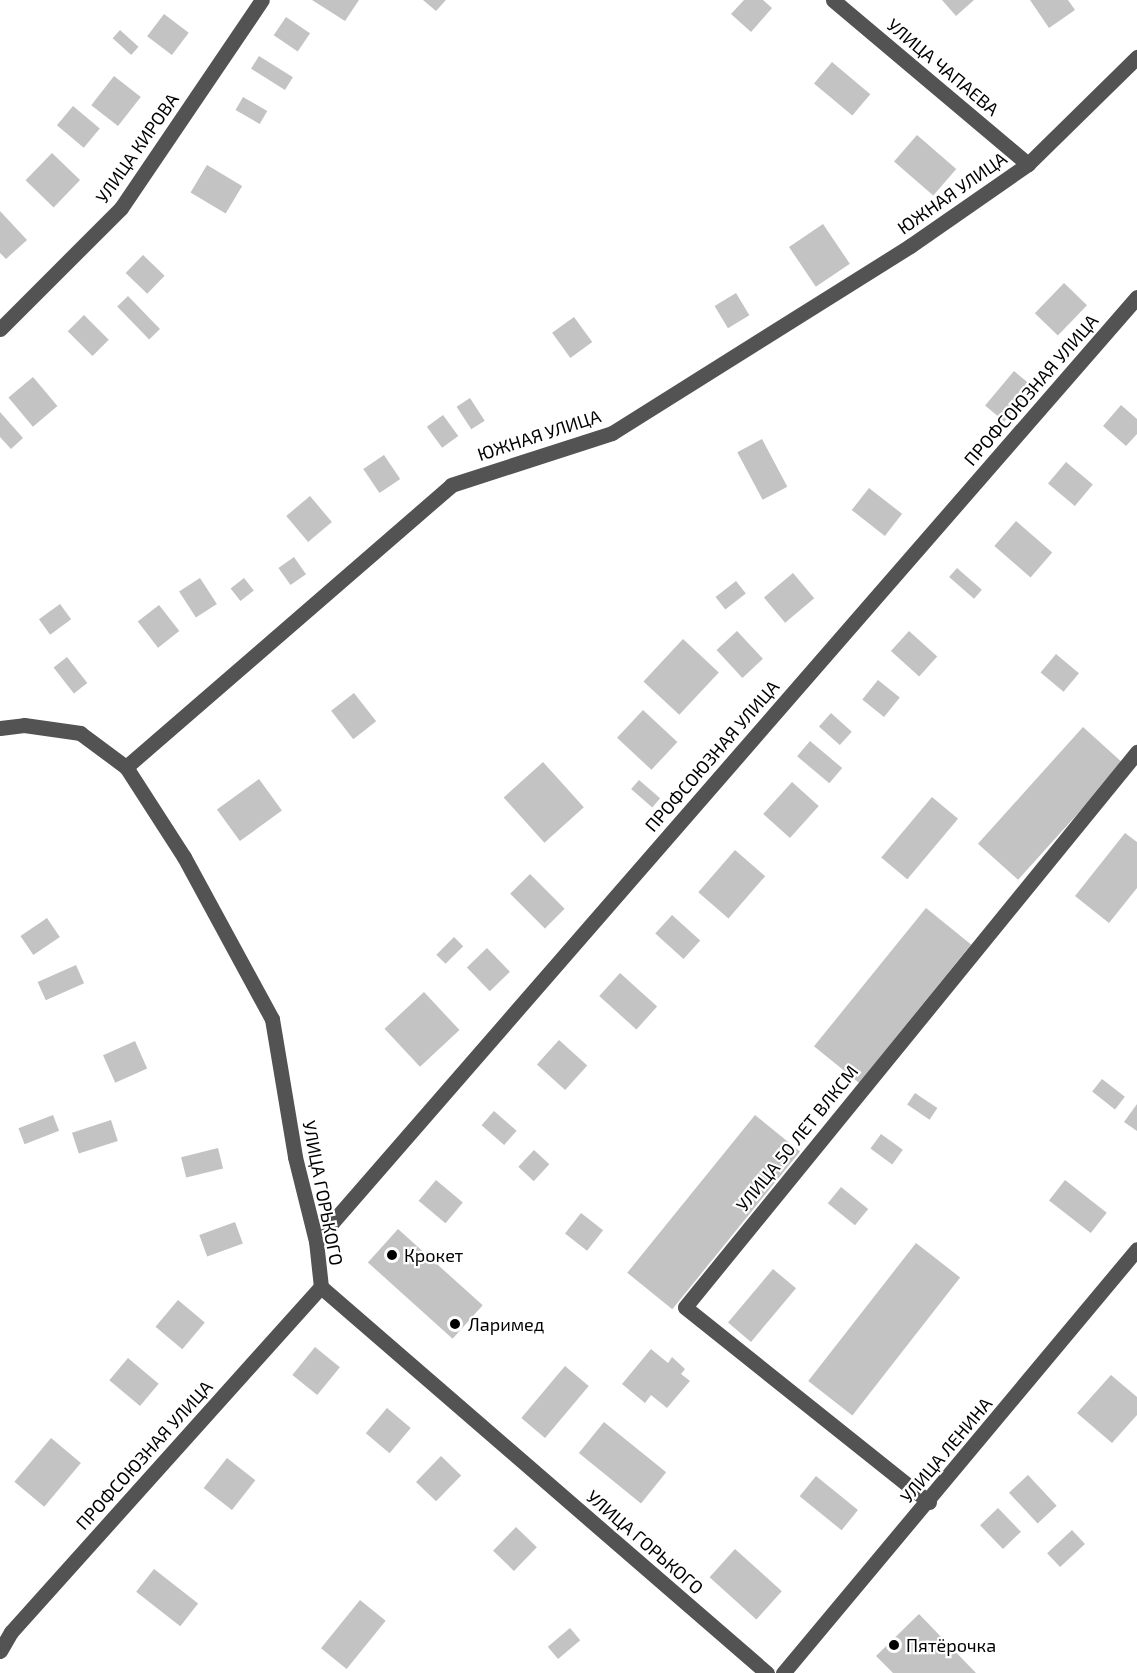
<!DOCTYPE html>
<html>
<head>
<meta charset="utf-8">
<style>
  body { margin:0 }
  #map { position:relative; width:1137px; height:1673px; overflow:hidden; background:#fff; font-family:"Exo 2",sans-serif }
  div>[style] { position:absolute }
  .building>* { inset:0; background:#c3c3c3; transform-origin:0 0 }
  .minor>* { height:15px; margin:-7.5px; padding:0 7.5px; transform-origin:7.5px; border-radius:7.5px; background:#535353 }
  .dots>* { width:16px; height:16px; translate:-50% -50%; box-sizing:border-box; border:3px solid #fff; border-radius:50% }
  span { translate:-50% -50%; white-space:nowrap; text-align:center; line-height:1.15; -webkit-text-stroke:4.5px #fff; paint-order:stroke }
  .street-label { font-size:18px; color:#000 }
  .poi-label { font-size:18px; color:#000 }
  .left { translate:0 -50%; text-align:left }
</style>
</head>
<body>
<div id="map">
  <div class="building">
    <i style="clip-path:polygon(312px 0,359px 0,345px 21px)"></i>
    <i style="clip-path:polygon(423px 0,446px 0,436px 11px)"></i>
    <i style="clip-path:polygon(744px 0,763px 0,772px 8px,751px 32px,731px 14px)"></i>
    <i style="clip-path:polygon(942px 0,974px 0,956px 16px)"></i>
    <i style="clip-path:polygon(1030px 0,1068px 0,1075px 10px,1049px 28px)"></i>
    <i style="left:164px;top:14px;width:31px;height:28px;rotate:37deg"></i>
    <i style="left:286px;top:17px;width:29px;height:22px;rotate:34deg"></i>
    <i style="left:120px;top:30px;width:25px;height:11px;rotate:42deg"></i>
    <i style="left:259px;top:56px;width:40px;height:15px;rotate:32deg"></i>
    <i style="left:832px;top:62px;width:50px;height:28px;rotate:40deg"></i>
    <i style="left:114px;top:76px;width:34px;height:37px;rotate:38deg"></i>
    <i style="left:243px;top:97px;width:28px;height:15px;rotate:30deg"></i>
    <i style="left:73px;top:106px;width:35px;height:25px;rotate:40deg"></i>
    <i style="left:917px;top:135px;width:52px;height:35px;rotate:41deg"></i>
    <i style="left:52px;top:153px;width:39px;height:38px;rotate:44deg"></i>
    <i style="left:207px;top:165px;width:41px;height:32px;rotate:31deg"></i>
    <i style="clip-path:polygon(0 211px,27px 240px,6px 259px,0 253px)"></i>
    <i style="left:823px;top:224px;width:48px;height:41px;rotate:56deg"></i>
    <i style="left:143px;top:255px;width:30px;height:25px;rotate:44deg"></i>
    <i style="left:1064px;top:283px;width:32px;height:42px;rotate:44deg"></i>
    <i style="left:736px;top:293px;width:26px;height:25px;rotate:59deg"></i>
    <i style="left:128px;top:296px;width:46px;height:15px;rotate:46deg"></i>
    <i style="left:84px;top:315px;width:35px;height:23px;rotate:45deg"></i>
    <i style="left:574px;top:317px;width:31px;height:27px;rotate:54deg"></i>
    <i style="left:1014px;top:371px;width:25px;height:45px;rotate:40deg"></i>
    <i style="left:33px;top:377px;width:38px;height:32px;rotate:50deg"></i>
    <i style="left:470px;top:398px;width:27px;height:16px;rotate:57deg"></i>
    <i style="clip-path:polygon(1121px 405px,1137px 419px,1137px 434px,1126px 446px,1103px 426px)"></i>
    <i style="clip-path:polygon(0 412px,23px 438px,11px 449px,0 437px)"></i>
    <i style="left:443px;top:415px;width:26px;height:20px;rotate:54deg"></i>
    <i style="left:762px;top:439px;width:54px;height:28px;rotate:62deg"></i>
    <i style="left:384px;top:455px;width:29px;height:25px;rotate:56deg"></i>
    <i style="left:1066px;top:462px;width:35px;height:28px;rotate:40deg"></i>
    <i style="left:869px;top:488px;width:42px;height:28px;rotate:38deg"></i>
    <i style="left:310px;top:496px;width:34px;height:31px;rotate:50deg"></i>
    <i style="left:1016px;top:521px;width:48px;height:33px;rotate:41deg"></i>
    <i style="left:294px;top:557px;width:21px;height:19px;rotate:55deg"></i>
    <i style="left:957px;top:568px;width:33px;height:12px;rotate:41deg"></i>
    <i style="left:793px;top:573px;width:33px;height:38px;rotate:50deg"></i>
    <i style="left:200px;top:578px;width:31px;height:25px;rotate:57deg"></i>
    <i style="left:244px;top:578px;width:16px;height:17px;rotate:52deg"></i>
    <i style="left:736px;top:581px;width:16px;height:26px;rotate:52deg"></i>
    <i style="left:60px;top:604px;width:19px;height:26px;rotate:54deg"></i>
    <i style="left:159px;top:605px;width:33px;height:27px;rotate:52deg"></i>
    <i style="left:737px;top:631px;width:38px;height:28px;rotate:47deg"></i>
    <i style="left:909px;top:631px;width:38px;height:27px;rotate:42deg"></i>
    <i style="left:683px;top:639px;width:49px;height:58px;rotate:43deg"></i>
    <i style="left:1056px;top:654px;width:30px;height:24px;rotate:40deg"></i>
    <i style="left:67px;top:657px;width:33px;height:17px;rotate:52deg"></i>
    <i style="left:878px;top:680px;width:28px;height:25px;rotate:39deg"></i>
    <i style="left:354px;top:693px;width:36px;height:29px;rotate:52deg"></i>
    <i style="left:643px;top:710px;width:47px;height:38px;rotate:43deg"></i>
    <i style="left:831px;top:713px;width:28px;height:18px;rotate:42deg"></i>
    <i style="left:1083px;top:727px;width:54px;height:157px;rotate:42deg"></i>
    <i style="left:810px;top:741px;width:42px;height:20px;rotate:40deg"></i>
    <i style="left:543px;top:762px;width:61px;height:53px;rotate:48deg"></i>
    <i style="left:259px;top:779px;width:39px;height:52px;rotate:54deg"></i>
    <i style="left:639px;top:780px;width:28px;height:12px;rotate:41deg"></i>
    <i style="left:792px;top:782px;width:36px;height:43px;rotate:42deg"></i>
    <i style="left:932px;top:797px;width:34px;height:79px;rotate:40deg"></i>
    <i style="clip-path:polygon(1125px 833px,1137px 842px,1137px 888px,1109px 923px,1075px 896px)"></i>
    <i style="left:735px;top:850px;width:40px;height:56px;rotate:41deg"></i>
    <i style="left:530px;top:874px;width:49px;height:28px;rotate:45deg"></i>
    <i style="left:926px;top:908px;width:58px;height:178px;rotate:39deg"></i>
    <i style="left:672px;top:915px;width:38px;height:25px;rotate:42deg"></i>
    <i style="left:47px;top:918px;width:23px;height:32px;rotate:56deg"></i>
    <i style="left:454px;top:937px;width:13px;height:25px;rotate:45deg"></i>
    <i style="left:487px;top:948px;width:33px;height:28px;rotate:46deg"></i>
    <i style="left:76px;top:965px;width:20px;height:42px;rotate:66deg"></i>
    <i style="left:620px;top:973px;width:50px;height:31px;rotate:42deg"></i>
    <i style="left:424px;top:992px;width:52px;height:54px;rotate:47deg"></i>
    <i style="left:559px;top:1040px;width:38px;height:33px;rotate:42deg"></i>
    <i style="left:135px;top:1041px;width:30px;height:35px;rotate:66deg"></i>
    <i style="left:1102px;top:1079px;width:29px;height:16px;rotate:38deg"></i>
    <i style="left:915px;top:1093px;width:27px;height:14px;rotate:34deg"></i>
    <i style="clip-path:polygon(1137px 1104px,1137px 1131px,1124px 1122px)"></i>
    <i style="left:494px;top:1111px;width:30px;height:19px;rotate:41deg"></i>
    <i style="left:53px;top:1115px;width:17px;height:37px;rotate:69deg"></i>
    <i style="left:755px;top:1115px;width:58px;height:203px;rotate:39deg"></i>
    <i style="left:111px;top:1120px;width:22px;height:41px;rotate:72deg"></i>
    <i style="left:881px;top:1134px;width:27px;height:18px;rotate:36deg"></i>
    <i style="left:218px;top:1148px;width:21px;height:38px;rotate:76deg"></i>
    <i style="left:534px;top:1150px;width:21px;height:23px;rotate:43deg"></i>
    <i style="left:436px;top:1180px;width:35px;height:27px;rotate:40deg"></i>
    <i style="left:1065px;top:1180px;width:53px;height:26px;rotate:38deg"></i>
    <i style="left:841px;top:1187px;width:35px;height:21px;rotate:39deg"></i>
    <i style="left:581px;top:1213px;width:28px;height:26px;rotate:38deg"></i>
    <i style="left:235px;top:1222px;width:23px;height:38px;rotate:70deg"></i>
    <i style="left:398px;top:1229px;width:114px;height:45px;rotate:42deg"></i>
    <i style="left:916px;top:1243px;width:56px;height:175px;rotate:38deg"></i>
    <i style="left:773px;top:1269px;width:30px;height:70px;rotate:40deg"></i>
    <i style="left:178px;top:1300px;width:35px;height:35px;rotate:40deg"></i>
    <i style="left:315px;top:1347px;width:32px;height:36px;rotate:39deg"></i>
    <i style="clip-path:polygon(651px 1349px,668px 1363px,672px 1357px,685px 1369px,681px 1374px,690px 1381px,667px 1408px,651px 1395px,645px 1403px,622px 1384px)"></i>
    <i style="left:128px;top:1358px;width:40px;height:29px;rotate:40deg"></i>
    <i style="left:565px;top:1366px;width:31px;height:68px;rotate:40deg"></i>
    <i style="clip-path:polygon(1111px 1375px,1137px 1397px,1137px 1415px,1112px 1443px,1077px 1413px)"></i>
    <i style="left:387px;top:1408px;width:31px;height:33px;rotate:40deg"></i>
    <i style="left:604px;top:1422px;width:80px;height:40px;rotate:39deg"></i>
    <i style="left:51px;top:1438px;width:39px;height:57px;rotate:40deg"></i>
    <i style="left:441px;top:1456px;width:28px;height:36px;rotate:44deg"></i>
    <i style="left:227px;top:1458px;width:36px;height:38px;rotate:38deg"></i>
    <i style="left:1028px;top:1475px;width:42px;height:26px;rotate:47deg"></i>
    <i style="left:816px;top:1476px;width:54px;height:26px;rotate:39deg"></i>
    <i style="left:998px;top:1508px;width:33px;height:25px;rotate:46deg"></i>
    <i style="left:516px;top:1527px;width:29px;height:33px;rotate:44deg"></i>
    <i style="left:1072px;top:1530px;width:19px;height:34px;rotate:47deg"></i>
    <i style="left:735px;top:1549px;width:63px;height:38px;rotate:42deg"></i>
    <i style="left:154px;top:1569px;width:56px;height:29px;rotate:38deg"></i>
    <i style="left:360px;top:1600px;width:33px;height:62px;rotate:39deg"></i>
    <i style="clip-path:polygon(919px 1614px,976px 1673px,893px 1673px,876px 1656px)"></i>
    <i style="left:570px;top:1628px;width:16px;height:29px;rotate:50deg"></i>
  </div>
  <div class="minor">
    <i style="left:833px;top:0;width:255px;rotate:40.1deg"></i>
    <i style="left:0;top:329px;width:171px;rotate:-45deg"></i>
    <i style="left:121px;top:208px;width:251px;rotate:-55.9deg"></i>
    <i style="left:0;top:728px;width:24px;rotate:-7deg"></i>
    <i style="left:24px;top:725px;width:57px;rotate:8.1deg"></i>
    <i style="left:80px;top:733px;width:57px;rotate:36.5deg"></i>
    <i style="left:126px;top:767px;width:107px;rotate:57.2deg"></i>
    <i style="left:184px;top:857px;width:184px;rotate:61.5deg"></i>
    <i style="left:272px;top:1019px;width:140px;rotate:80.5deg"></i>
    <i style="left:295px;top:1157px;width:87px;rotate:76deg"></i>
    <i style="left:316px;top:1241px;width:46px;rotate:83.8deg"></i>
    <i style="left:321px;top:1287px;width:590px;rotate:40.88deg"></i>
    <i style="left:126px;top:767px;width:430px;rotate:-40.9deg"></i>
    <i style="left:451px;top:485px;width:169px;rotate:-17.9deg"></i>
    <i style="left:612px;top:433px;width:352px;rotate:-32.1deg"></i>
    <i style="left:910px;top:246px;width:144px;rotate:-34.8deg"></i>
    <i style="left:1028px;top:164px;width:153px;rotate:-44.5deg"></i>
    <i style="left:316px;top:1241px;width:1251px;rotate:-48.99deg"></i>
    <i style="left:929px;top:1502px;width:312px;rotate:-141.4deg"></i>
    <i style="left:685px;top:1307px;width:716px;rotate:-50.84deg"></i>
    <i style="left:0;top:1651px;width:22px;rotate:-60deg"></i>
    <i style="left:11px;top:1632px;width:464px;rotate:-48.1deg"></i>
    <i style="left:783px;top:1673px;width:552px;rotate:-50.14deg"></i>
  </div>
  <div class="dots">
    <i style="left:392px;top:1255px;background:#000"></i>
    <i style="left:455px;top:1324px;background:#000"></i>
    <i style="left:894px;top:1645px;background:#000"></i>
  </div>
  <div class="street-label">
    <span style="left:943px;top:67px;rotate:40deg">УЛИЦА ЧАПАЕВА</span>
    <span style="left:137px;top:148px;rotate:-55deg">УЛИЦА КИРОВА</span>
    <span style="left:952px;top:193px;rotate:-35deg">ЮЖНАЯ УЛИЦА</span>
    <span style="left:1031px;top:390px;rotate:-49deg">ПРОФСОЮЗНАЯ УЛИЦА</span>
    <span style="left:539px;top:435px;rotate:-18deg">ЮЖНАЯ УЛИЦА</span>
    <span style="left:712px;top:756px;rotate:-49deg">ПРОФСОЮЗНАЯ УЛИЦА</span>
    <span style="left:797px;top:1138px;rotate:-51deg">УЛИЦА 50 ЛЕТ ВЛКСМ</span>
    <span style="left:323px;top:1193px;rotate:79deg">УЛИЦА ГОРЬКОГО</span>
    <span style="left:946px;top:1450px;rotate:-50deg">УЛИЦА ЛЕНИНА</span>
    <span style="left:144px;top:1455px;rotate:-48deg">ПРОФСОЮЗНАЯ УЛИЦА</span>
    <span style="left:645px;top:1542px;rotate:41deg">УЛИЦА ГОРЬКОГО</span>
  </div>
  <div class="poi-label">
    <span class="left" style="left:404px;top:1255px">Крокет</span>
    <span class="left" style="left:468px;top:1324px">Ларимед</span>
    <span class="left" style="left:906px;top:1645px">Пятёрочка</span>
  </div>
</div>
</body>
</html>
